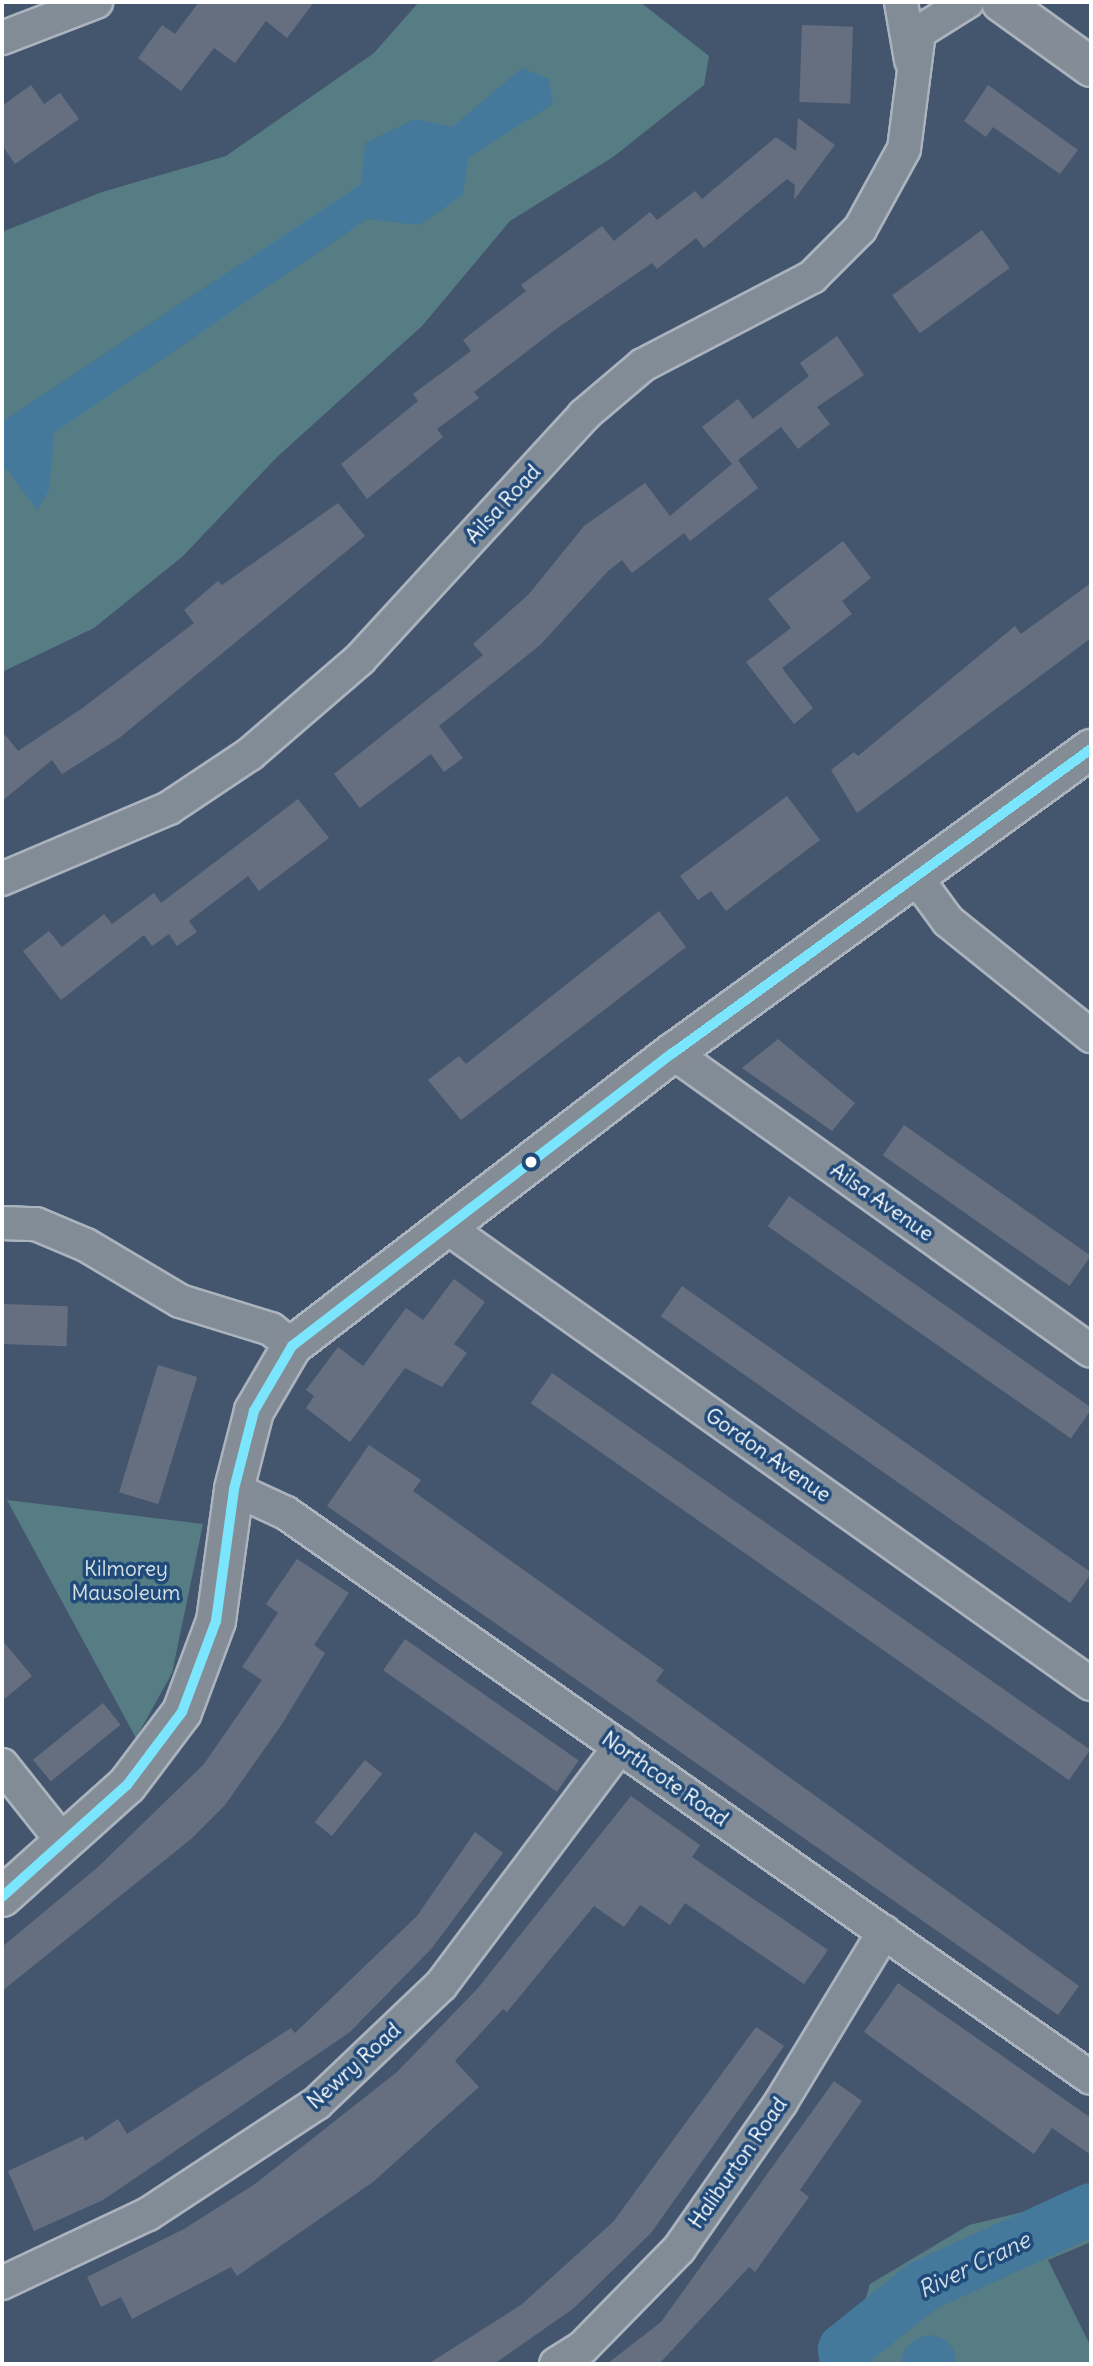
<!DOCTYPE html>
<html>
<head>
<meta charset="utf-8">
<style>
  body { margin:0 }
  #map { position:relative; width:1093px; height:2366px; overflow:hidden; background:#44566e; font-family:Delius,sans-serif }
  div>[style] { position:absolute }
  .green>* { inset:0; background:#567c84 }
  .water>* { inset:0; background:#44799c }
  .river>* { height:52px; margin:-26px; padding:0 26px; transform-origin:26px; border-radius:26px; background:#44799c }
  .building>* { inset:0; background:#666f80; transform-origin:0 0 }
  .roads { filter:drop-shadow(2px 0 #abb3be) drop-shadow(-2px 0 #abb3be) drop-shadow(0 2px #abb3be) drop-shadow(0 -2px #abb3be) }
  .minor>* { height:32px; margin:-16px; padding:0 16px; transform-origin:16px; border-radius:16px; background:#828c97 }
  .primary>* { height:38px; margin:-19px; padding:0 19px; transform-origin:19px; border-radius:19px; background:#848d95 }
  .trunk>* { height:38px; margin:-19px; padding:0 19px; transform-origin:19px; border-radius:19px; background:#848d95 }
  .bus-1>* { height:10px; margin:-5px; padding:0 5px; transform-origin:5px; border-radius:5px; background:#7ae5fd }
  .dots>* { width:19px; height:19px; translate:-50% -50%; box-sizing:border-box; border:4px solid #1f4a7a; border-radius:50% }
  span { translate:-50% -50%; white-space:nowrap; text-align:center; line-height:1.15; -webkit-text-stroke:7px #1f4a7a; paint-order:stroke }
  .street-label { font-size:21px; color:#fff }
  .park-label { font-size:21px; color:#d6e0e1 }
  .water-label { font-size:23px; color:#d0dee7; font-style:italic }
  .frame { position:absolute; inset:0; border:4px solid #fff; pointer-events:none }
</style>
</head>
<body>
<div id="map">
  <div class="green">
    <i style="clip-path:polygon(419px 2px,640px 2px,709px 56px,704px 85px,613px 157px,510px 221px,422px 326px,277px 457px,183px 556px,94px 628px,2px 672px,2px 232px,102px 192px,226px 156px,374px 53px)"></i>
    <i style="clip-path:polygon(7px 1500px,203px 1524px,172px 1673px,136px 1738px)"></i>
    <i style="clip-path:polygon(1091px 2183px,1091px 2242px,1048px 2260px,1091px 2347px,1091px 2364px,847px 2364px,870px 2284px,969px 2225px,1052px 2205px)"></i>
  </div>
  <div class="water">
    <i style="clip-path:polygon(522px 68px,549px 79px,553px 104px,468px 158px,463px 195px,419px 225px,367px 219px,54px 433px,49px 490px,37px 510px,7px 469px,2px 472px,2px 422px,361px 184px,365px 143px,415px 119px,452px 127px)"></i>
  </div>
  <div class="river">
    <i style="left:846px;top:2364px;width:15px;rotate:-98deg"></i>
    <i style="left:844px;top:2349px;width:101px;rotate:-38.6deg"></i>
    <i style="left:923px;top:2286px;width:185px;rotate:-24.6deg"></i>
    <i style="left:927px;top:2364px;width:4px;rotate:-45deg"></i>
  </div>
  <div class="building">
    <i style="clip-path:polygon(199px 2px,314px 2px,287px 38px,266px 21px,235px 63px,214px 48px,181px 91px,138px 58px,162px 25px,175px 34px)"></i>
    <i style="left:802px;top:25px;width:51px;height:77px;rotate:2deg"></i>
    <i style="clip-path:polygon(31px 85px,44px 104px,60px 93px,79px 119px,15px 164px,2px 145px,2px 106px)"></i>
    <i style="clip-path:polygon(988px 85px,1078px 150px,1060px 174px,993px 127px,986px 137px,964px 121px)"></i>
    <i style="clip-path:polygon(798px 118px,835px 145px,794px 200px,795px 185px,787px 179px,704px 248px,696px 238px,657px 269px,652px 263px,556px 329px,474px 392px,479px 398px,437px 429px,443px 437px,367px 499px,341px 464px,418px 401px,413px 394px,471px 351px,463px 340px,526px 291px,521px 285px,602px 226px,614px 241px,650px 212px,657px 220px,695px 191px,702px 199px,776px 137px,796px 151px)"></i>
    <i style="left:982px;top:230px;width:47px;height:111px;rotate:54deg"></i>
    <i style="clip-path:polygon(837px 336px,864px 375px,817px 407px,830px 424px,798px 449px,781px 427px,738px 460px,758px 488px,690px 541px,684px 533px,632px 573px,622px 560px,608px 571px,540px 645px,439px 726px,463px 758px,444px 772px,431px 754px,360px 808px,334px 774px,483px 655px,473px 644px,529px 594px,584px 526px,645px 483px,670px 516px,732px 464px,702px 427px,738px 399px,753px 419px,809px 376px,800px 363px)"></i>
    <i style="clip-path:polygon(338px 503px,365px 536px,118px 739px,62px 774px,52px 760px,2px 801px,2px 731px,18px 751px,84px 707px,194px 623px,184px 610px,218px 581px,222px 585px)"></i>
    <i style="clip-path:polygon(843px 541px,871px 578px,842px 601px,852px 614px,782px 668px,813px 708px,794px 724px,746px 662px,791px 628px,768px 599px)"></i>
    <i style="clip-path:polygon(1091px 583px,1091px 638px,857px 813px,831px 770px,854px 752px,858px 756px,1015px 626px,1021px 634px)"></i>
    <i style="clip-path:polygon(787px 796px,820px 840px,726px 911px,711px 891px,698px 900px,680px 876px)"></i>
    <i style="clip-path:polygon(298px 799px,329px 838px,259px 891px,248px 876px,189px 921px,197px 932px,177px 946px,169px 934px,152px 946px,144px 935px,61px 1000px,23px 951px,49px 931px,62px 947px,104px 914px,112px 924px,154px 893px,161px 903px)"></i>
    <i style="clip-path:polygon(659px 911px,686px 947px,461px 1120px,428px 1080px,459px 1056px,466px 1064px)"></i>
    <i style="clip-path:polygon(778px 1039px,855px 1103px,832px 1131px,742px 1068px)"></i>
    <i style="left:904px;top:1125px;width:228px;height:37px;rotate:35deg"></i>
    <i style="left:789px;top:1196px;width:370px;height:37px;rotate:35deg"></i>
    <i style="clip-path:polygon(454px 1279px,485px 1302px,454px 1344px,467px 1353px,442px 1387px,405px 1368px,350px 1442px,306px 1408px,314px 1396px,306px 1390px,338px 1347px,363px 1366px,406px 1308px,423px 1320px)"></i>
    <i style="left:682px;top:1286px;width:500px;height:37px;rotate:35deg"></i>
    <i style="left:4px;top:1304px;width:64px;height:40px;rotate:2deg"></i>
    <i style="left:158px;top:1365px;width:41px;height:133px;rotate:17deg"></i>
    <i style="left:552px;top:1373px;width:657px;height:37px;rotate:35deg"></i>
    <i style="clip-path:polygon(369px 1445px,421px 1480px,413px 1491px,664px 1670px,656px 1681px,1079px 1986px,1058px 2015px,327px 1506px)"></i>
    <i style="clip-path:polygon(297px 1559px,349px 1593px,314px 1645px,325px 1653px,282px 1724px,225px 1805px,191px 1839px,2px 1991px,2px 1947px,98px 1867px,204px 1764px,262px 1680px,242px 1667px,278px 1613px,266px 1604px)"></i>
    <i style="left:405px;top:1639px;width:212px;height:38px;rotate:35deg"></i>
    <i style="clip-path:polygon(2px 1640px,32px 1676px,2px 1701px)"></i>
    <i style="left:103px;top:1703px;width:28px;height:90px;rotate:51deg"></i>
    <i style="left:365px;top:1760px;width:22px;height:80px;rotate:39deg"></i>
    <i style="clip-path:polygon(631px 1796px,700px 1845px,692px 1857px,828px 1950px,804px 1984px,685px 1903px,670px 1925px,640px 1905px,624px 1927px,594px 1906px,507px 2012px,503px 2009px,455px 2061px,479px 2087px,373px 2182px,237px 2276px,231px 2267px,132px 2319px,121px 2297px,101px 2307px,87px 2277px,184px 2229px,255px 2184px,397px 2072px,478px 1988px)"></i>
    <i style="clip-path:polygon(475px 1832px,503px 1853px,432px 1948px,350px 2032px,103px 2200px,34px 2231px,8px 2171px,83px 2136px,85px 2141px,118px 2119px,127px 2134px,291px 2028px,295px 2033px,417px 1916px)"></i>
    <i style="clip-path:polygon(898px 1983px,1091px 2118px,1091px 2155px,1052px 2128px,1034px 2154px,864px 2032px)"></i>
    <i style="clip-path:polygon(756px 2027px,784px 2046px,651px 2233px,574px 2308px,494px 2364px,428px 2364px,521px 2305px,613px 2222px)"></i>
    <i style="clip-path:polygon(834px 2081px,862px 2101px,800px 2190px,809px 2197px,755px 2272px,749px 2267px,659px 2364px,607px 2364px,661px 2322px)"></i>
  </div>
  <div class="roads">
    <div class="minor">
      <i style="left:901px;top:2px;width:59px;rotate:80.2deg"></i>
      <i style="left:2px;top:38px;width:101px;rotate:-21deg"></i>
      <i style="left:2px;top:879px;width:181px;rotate:-23deg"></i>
      <i style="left:169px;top:808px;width:97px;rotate:-33.7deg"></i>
      <i style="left:250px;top:754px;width:145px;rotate:-40.8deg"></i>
      <i style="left:360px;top:659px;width:331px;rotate:-47.4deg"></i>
      <i style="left:584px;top:415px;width:77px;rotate:-40.3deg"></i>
      <i style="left:643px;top:365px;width:191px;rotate:-27.5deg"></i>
      <i style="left:812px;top:277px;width:68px;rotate:-45deg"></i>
      <i style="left:860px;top:229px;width:91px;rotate:-61.2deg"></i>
      <i style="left:904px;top:149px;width:118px;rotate:-82.7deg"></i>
      <i style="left:919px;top:32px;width:57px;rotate:-32deg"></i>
      <i style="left:918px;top:880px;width:51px;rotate:53.8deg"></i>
      <i style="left:948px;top:921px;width:184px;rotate:38.8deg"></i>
      <i style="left:673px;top:1053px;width:513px;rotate:35.49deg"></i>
      <i style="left:2px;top:1223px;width:34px;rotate:2deg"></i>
      <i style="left:36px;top:1224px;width:54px;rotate:22.8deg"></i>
      <i style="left:86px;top:1245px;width:109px;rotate:30.8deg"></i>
      <i style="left:180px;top:1301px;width:95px;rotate:17.1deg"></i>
      <i style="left:271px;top:1329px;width:27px;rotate:39deg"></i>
      <i style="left:445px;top:1226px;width:792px;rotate:35.34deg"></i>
      <i style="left:234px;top:1489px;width:57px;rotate:24.8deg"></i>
      <i style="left:286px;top:1513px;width:983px;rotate:35.06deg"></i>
      <i style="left:2px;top:1765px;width:100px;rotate:51.5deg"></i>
      <i style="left:2px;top:2283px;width:161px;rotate:-25.3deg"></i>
      <i style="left:148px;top:2214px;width:202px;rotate:-33.3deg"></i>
      <i style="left:317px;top:2103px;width:171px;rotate:-43.6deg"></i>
      <i style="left:441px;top:1985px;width:298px;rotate:-53.1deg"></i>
      <i style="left:556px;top:2364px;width:31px;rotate:-32deg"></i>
      <i style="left:582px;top:2348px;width:139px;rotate:-45.6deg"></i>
      <i style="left:679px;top:2249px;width:179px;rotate:-55.2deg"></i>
      <i style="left:781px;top:2102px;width:199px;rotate:-58.8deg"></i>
    </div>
    <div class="primary">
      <i style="left:2px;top:1897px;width:168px;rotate:-41.9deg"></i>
      <i style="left:127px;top:1785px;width:91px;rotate:-53deg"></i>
      <i style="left:182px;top:1712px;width:97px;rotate:-69.5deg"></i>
      <i style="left:216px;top:1621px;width:133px;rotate:-82.2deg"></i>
      <i style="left:234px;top:1489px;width:81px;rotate:-75.6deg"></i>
      <i style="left:254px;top:1411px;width:75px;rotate:-59.7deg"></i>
      <i style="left:292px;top:1346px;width:481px;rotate:-37.6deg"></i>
      <i style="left:673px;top:1053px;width:517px;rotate:-36.03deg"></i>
    </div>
    <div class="trunk">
      <i style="left:1001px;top:2px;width:111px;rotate:35.8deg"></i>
    </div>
  </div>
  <div class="bus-1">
    <i style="left:2px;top:1897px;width:168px;rotate:-41.9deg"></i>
    <i style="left:127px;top:1785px;width:91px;rotate:-53deg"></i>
    <i style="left:182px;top:1712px;width:97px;rotate:-69.5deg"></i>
    <i style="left:216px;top:1621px;width:133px;rotate:-82.2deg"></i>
    <i style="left:234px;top:1489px;width:81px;rotate:-75.6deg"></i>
    <i style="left:254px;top:1411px;width:75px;rotate:-59.7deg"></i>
    <i style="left:292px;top:1346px;width:481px;rotate:-37.6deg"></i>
    <i style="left:673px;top:1053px;width:517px;rotate:-36.03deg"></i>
  </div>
  <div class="dots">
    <i style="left:531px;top:1162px;background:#fff"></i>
  </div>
  <div class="street-label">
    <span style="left:503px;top:504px;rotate:-47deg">Ailsa Road</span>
    <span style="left:882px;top:1202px;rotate:35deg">Ailsa Avenue</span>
    <span style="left:768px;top:1455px;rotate:35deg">Gordon Avenue</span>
    <span style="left:665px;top:1779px;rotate:35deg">Northcote Road</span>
    <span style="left:354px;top:2066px;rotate:-42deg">Newry Road</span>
    <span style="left:738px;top:2163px;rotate:-55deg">Haliburton Road</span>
  </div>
  <div class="park-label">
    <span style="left:126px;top:1581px">Kilmorey<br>Mausoleum</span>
  </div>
  <div class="water-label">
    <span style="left:974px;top:2265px;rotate:-26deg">River Crane</span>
  </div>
  <div class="frame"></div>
</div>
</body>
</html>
